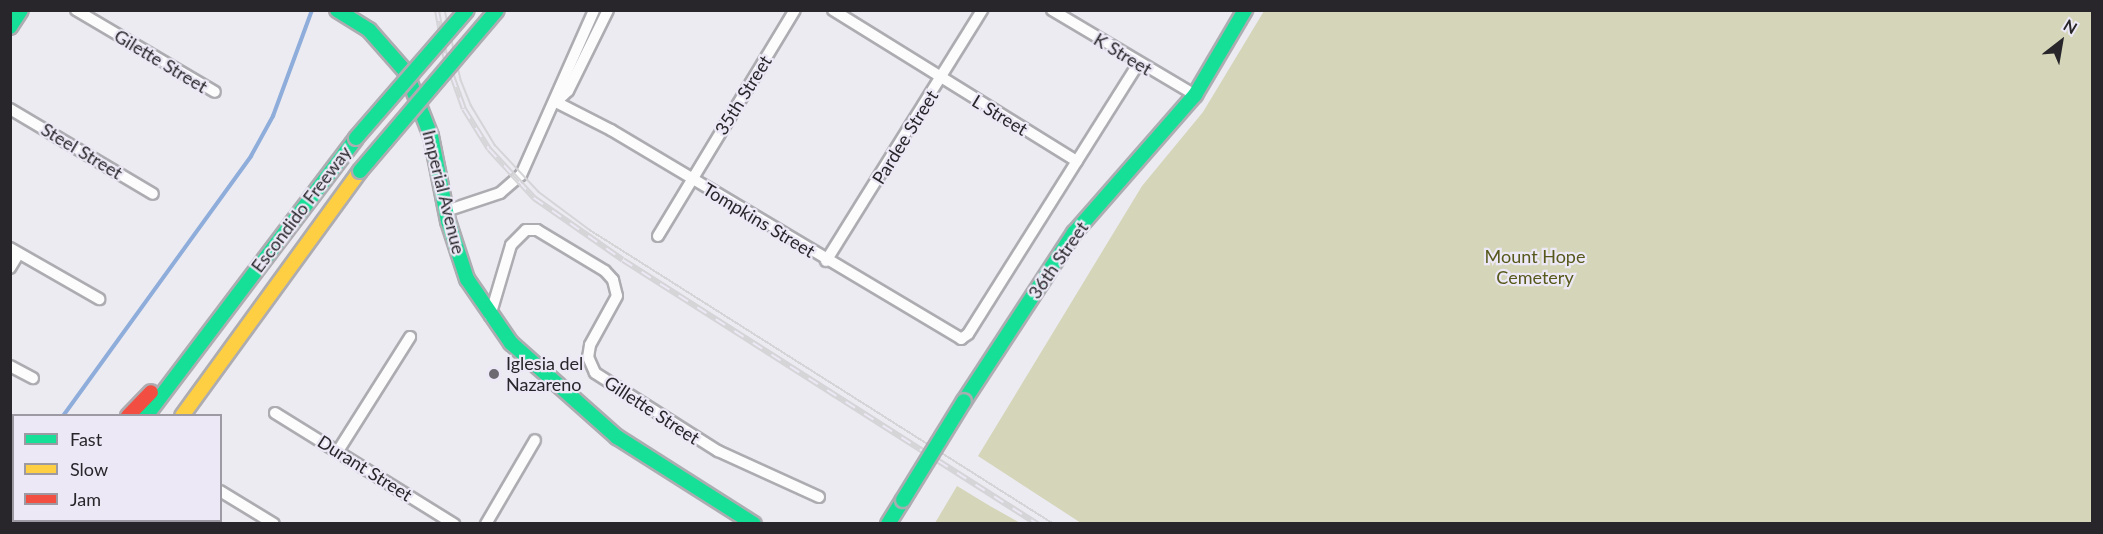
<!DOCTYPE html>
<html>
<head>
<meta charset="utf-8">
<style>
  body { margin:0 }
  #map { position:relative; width:2103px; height:534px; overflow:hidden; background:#edebf2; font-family:Lato,sans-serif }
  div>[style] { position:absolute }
  .green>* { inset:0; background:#d5d5b9 }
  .stream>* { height:4px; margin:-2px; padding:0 2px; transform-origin:2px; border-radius:2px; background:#8eadda }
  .roads { filter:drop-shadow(2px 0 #adacb1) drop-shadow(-2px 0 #adacb1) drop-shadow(0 2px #adacb1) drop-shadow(0 -2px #adacb1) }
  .street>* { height:10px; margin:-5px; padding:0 5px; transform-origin:5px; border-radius:5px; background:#fcfcfd }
  .fast>* { height:14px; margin:-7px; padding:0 7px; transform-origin:7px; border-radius:7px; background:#16e098 }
  .slow>* { height:14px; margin:-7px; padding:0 7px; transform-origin:7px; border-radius:7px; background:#ffcf43 }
  .jam>* { height:14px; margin:-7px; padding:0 7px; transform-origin:7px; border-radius:7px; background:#f24e42 }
  .tram>* { height:1.5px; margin:-0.75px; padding:0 0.75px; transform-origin:0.75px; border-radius:0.75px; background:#d5d4d7 }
  .rail>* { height:6px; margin-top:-3px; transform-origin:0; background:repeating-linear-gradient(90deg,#ece8f5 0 11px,#d5d4d7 0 22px); box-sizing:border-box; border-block:2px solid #d5d4d7 }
  .bridges { filter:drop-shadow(2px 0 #adacb1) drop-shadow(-2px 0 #adacb1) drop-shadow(0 2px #adacb1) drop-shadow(0 -2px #adacb1) }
  .fast-bridge>* { height:14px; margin:-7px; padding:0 7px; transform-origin:7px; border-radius:7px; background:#16e098 }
  .dots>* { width:16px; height:16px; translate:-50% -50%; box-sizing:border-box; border:3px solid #ece8f5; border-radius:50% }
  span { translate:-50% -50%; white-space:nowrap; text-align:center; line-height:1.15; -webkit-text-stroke:4.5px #ece8f5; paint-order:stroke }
  .street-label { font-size:18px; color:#28262b }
  .park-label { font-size:18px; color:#57581b }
  .poi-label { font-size:18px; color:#28262b }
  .left { translate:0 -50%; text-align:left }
  .frame { position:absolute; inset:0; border:12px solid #28262b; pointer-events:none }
  .legend { position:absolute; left:12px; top:414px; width:210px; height:108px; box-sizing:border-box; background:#ece8f5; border:2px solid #9e9aa4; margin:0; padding:8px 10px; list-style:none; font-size:18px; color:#28262b }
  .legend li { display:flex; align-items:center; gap:12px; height:30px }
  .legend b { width:30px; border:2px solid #9e9aa4 }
  .north { position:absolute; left:2031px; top:12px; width:60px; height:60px; -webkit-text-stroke:4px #ece8f5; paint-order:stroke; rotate:31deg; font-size:16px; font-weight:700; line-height:24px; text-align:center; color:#28262b }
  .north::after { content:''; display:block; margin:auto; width:21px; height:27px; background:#28262b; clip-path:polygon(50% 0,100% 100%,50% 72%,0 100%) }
</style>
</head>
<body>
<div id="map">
  <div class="green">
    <i style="clip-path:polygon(1264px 11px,2092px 11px,2092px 523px,1081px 523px,978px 456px,1142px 186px,1203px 112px)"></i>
    <i style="clip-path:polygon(957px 486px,990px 506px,1020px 523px,935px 523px)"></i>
  </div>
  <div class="stream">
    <i style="left:63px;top:416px;width:321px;rotate:-54.1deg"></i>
    <i style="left:251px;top:156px;width:46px;rotate:-61.2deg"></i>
    <i style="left:273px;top:116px;width:113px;rotate:-69.8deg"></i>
    <i style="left:10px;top:487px;width:6px;rotate:-45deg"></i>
  </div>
  <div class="roads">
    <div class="street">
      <i style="left:76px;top:10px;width:161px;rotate:30.5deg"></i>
      <i style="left:833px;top:10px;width:287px;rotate:31.8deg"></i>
      <i style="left:1052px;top:10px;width:166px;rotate:30.7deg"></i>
      <i style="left:556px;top:102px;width:62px;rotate:27deg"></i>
      <i style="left:611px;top:130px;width:408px;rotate:30.8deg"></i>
      <i style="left:961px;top:339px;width:9px;rotate:-36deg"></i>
      <i style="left:968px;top:334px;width:319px;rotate:-57.8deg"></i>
      <i style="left:556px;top:102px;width:16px;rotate:-43deg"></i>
      <i style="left:568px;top:91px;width:90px;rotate:-63.7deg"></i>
      <i style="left:10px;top:109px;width:166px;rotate:30.7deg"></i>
      <i style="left:446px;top:211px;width:57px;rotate:-18.4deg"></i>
      <i style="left:500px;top:193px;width:28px;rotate:-41deg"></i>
      <i style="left:521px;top:175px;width:180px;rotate:-66.1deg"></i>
      <i style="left:658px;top:236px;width:264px;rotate:-58.8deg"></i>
      <i style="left:10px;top:248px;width:103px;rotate:29.8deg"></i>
      <i style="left:826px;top:261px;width:296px;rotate:-58.1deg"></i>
      <i style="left:10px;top:268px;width:17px;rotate:-59deg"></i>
      <i style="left:490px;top:316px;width:74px;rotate:-73.5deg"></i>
      <i style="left:511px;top:245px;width:21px;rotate:-45deg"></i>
      <i style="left:526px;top:230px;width:11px"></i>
      <i style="left:537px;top:230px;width:79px;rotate:31.1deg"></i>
      <i style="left:605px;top:271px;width:12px;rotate:48deg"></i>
      <i style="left:613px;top:280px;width:16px;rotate:76deg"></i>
      <i style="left:617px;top:296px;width:56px;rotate:118.9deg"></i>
      <i style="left:590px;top:345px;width:12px;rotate:99deg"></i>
      <i style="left:588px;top:357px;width:17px;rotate:66deg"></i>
      <i style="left:595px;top:373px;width:146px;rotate:32.4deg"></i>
      <i style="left:718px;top:451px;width:111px;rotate:24.5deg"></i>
      <i style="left:10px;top:366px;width:26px;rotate:28deg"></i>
      <i style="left:275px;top:413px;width:211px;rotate:31.8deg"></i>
      <i style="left:338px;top:451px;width:135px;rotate:-57.7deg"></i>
      <i style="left:220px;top:491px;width:63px;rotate:31.4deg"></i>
      <i style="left:486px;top:524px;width:97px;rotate:-59.7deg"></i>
    </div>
    <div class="fast">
      <i style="left:337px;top:10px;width:38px;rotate:32deg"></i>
      <i style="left:369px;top:30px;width:56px;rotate:48.6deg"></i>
      <i style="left:406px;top:72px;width:69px;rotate:68.7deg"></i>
      <i style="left:431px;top:136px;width:87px;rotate:78.7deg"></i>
      <i style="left:448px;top:221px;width:61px;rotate:71.9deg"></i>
      <i style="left:467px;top:279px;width:78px;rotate:55.5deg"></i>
      <i style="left:511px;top:343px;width:142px;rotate:41.6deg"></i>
      <i style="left:617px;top:437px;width:162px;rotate:32.4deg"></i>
      <i style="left:10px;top:27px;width:20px;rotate:-57deg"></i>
      <i style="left:964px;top:401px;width:201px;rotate:-56.8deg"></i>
      <i style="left:1074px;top:233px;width:184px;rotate:-48.8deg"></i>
      <i style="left:1195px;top:95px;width:99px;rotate:-59.5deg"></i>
      <i style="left:146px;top:416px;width:348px;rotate:-52.9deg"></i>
      <i style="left:38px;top:524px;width:5px;rotate:-53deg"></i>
      <i style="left:75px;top:524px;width:4px;rotate:-63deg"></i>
      <i style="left:888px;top:524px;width:28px;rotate:-58deg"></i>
    </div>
    <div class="slow">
      <i style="left:182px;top:416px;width:303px;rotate:-54deg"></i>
      <i style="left:113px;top:524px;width:4px;rotate:-63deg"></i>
    </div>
    <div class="jam">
      <i style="left:128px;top:416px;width:33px;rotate:-46deg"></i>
    </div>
  </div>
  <div class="tram">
    <i style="left:445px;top:10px;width:72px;rotate:77.1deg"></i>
    <i style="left:461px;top:80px;width:27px;rotate:68deg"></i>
    <i style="left:471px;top:105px;width:47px;rotate:59deg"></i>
    <i style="left:495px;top:145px;width:64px;rotate:46.9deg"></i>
    <i style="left:539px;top:192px;width:64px;rotate:36.7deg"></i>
    <i style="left:590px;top:230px;width:549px;rotate:32.36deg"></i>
  </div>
  <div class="rail">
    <i style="left:437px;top:10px;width:47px;rotate:80.1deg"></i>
    <i style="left:445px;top:56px;width:56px;rotate:70.3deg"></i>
    <i style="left:464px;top:109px;width:47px;rotate:58deg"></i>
    <i style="left:489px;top:149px;width:67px;rotate:47.4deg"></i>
    <i style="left:534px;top:198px;width:108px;rotate:34.9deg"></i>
    <i style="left:623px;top:260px;width:492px;rotate:32.5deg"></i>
  </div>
  <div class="bridges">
    <div class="fast-bridge">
      <i style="left:356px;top:138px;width:169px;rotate:-49.1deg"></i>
      <i style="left:360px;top:171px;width:211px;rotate:-49.6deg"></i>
      <i style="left:903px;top:500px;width:116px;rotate:-58.4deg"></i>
    </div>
  </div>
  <div class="dots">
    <i style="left:494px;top:374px;background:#6d6b71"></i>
  </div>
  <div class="street-label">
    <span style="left:1123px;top:54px;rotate:31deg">K Street</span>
    <span style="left:161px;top:61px;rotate:31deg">Gilette Street</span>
    <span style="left:743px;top:95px;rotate:-58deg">35th Street</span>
    <span style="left:1000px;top:115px;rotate:31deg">L Street</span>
    <span style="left:905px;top:137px;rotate:-58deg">Pardee Street</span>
    <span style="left:82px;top:151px;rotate:31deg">Steel Street</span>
    <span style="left:444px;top:192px;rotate:76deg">Imperial Avenue</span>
    <span style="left:301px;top:209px;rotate:-53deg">Escondido Freeway</span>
    <span style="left:759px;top:220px;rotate:31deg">Tompkins Street</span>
    <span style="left:1058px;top:260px;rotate:-55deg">36th Street</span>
    <span style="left:652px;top:410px;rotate:33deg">Gillette Street</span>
    <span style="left:365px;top:468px;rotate:32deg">Durant Street</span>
  </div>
  <div class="park-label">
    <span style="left:1535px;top:267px">Mount Hope<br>Cemetery</span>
  </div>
  <div class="poi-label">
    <span class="left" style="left:506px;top:374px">Iglesia del<br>Nazareno</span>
  </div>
  <div class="frame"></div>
  <ul class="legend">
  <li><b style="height:8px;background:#16e098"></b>Fast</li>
  <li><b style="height:8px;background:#ffcf43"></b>Slow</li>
  <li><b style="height:8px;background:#f24e42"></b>Jam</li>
  </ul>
  <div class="north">N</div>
</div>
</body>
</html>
